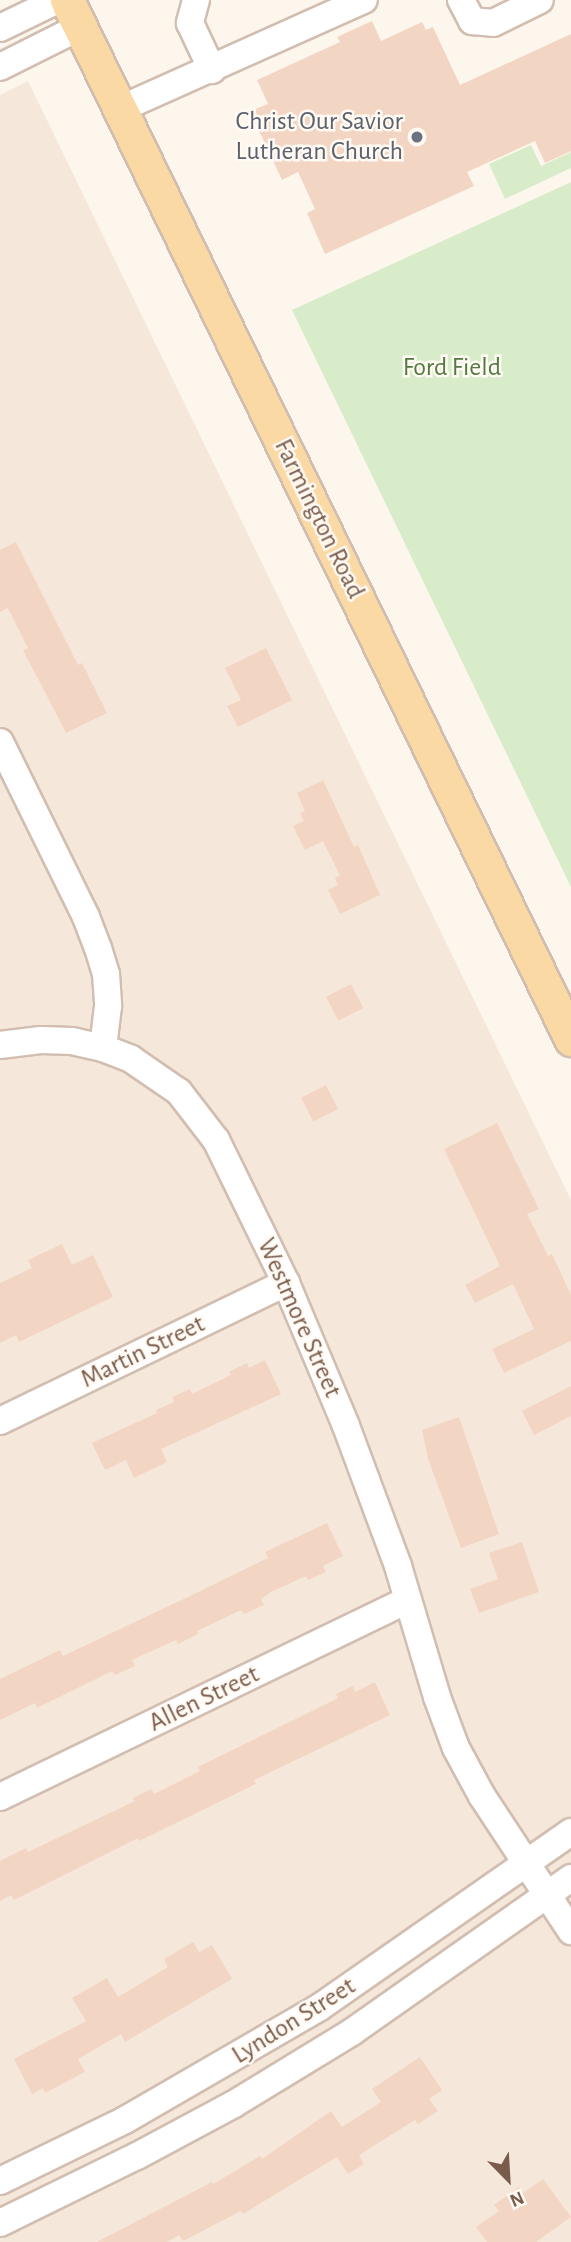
<!DOCTYPE html>
<html>
<head>
<meta charset="utf-8">
<style>
  body { margin:0 }
  #map { position:relative; width:571px; height:2242px; overflow:hidden; background:#fdf6ec; font-family:"Alegreya Sans",sans-serif }
  div>[style] { position:absolute }
  .residential>* { inset:0; background:#f5e8da }
  .green>* { inset:0; background:#d8ecc9 }
  .building>* { inset:0; background:#f3d5c3; transform-origin:0 0 }
  .roads { filter:drop-shadow(2px 0 #d1beb0) drop-shadow(-2px 0 #d1beb0) drop-shadow(0 2px #d1beb0) drop-shadow(0 -2px #d1beb0) }
  .minor>* { height:26px; margin:-13px; padding:0 13px; transform-origin:13px; border-radius:13px; background:#fff }
  .major>* { height:33px; margin:-16.5px; padding:0 16.5px; transform-origin:16.5px; border-radius:16.5px; background:#fbd9a5 }
  .dots>* { width:19px; height:19px; translate:-50% -50%; box-sizing:border-box; border:4px solid #fffaf3; border-radius:50% }
  span { translate:-50% -50%; white-space:nowrap; text-align:center; line-height:1.15; -webkit-text-stroke:5px #fffaf3; paint-order:stroke }
  .worship-label { font-size:26px; color:#5b616d }
  .right { translate:-100% -50%; text-align:right }
  .park-label { font-size:26px; color:#537a41 }
  .street-label { font-size:26px; color:#7a5c4d }
  .north { position:absolute; left:473px; top:2144px; width:70px; height:70px; -webkit-text-stroke:5px #fffaf3; paint-order:stroke; rotate:156deg; font-size:19px; font-weight:700; line-height:28px; text-align:center; color:#7a5c4d }
  .north::after { content:''; display:block; margin:auto; width:24px; height:32px; background:#7a5c4d; clip-path:polygon(50% 0,100% 100%,50% 72%,0 100%) }
</style>
</head>
<body>
<div id="map">
  <div class="residential">
    <i style="clip-path:polygon(28px 81px,571px 1200px,571px 2242px,0 2242px,0 95px)"></i>
  </div>
  <div class="green">
    <i style="clip-path:polygon(531px 145px,541px 166px,571px 152px,571px 168px,505px 199px,489px 164px)"></i>
    <i style="clip-path:polygon(571px 182px,571px 887px,292px 310px)"></i>
  </div>
  <div class="building">
    <i style="clip-path:polygon(372px 21px,381px 41px,422px 22px,426px 30px,433px 27px,460px 85px,571px 34px,571px 151px,545px 163px,535px 141px,467px 172px,474px 186px,325px 254px,307px 213px,315px 209px,298px 172px,282px 180px,250px 111px,268px 104px,257px 80px,340px 42px,337px 37px)"></i>
    <i style="clip-path:polygon(16px 542px,78px 665px,82px 663px,107px 713px,66px 733px,23px 650px,28px 648px,8px 608px,0 612px,0 550px)"></i>
    <i style="clip-path:polygon(266px 648px,292px 700px,238px 727px,227px 706px,241px 700px,225px 668px)"></i>
    <i style="clip-path:polygon(323px 780px,354px 847px,358px 845px,380px 895px,340px 914px,328px 890px,338px 885px,335px 878px,340px 875px,323px 841px,305px 850px,293px 826px,304px 821px,300px 813px,305px 811px,297px 793px)"></i>
    <i style="left:351px;top:984px;width:27px;height:28px;rotate:63deg"></i>
    <i style="left:326px;top:1085px;width:27px;height:28px;rotate:63deg"></i>
    <i style="clip-path:polygon(497px 1123px,539px 1209px,527px 1214px,548px 1256px,552px 1254px,571px 1295px,571px 1341px,504px 1373px,492px 1349px,534px 1329px,513px 1284px,475px 1303px,465px 1285px,500px 1266px,444px 1149px)"></i>
    <i style="clip-path:polygon(62px 1244px,72px 1265px,93px 1255px,113px 1297px,19px 1342px,16px 1335px,0 1343px,0 1283px,32px 1268px,28px 1260px)"></i>
    <i style="clip-path:polygon(265px 1360px,281px 1394px,161px 1449px,167px 1462px,134px 1478px,126px 1460px,105px 1470px,92px 1443px,157px 1413px,156px 1410px,174px 1402px,172px 1397px,190px 1389px,192px 1394px,231px 1375px,229px 1372px,247px 1363px,249px 1368px)"></i>
    <i style="clip-path:polygon(571px 1386px,571px 1416px,534px 1435px,522px 1411px)"></i>
    <i style="clip-path:polygon(459px 1417px,499px 1534px,461px 1548px,428px 1459px,422px 1430px)"></i>
    <i style="clip-path:polygon(327px 1523px,343px 1556px,323px 1566px,326px 1572px,308px 1580px,306px 1576px,271px 1592px,261px 1599px,264px 1605px,244px 1614px,241px 1610px,197px 1631px,198px 1634px,178px 1644px,176px 1640px,132px 1660px,135px 1666px,115px 1675px,112px 1671px,37px 1708px,35px 1703px,0 1720px,0 1679px,60px 1650px,63px 1656px,192px 1595px,268px 1558px,265px 1552px)"></i>
    <i style="clip-path:polygon(522px 1542px,539px 1592px,479px 1613px,470px 1589px,498px 1579px,489px 1553px)"></i>
    <i style="clip-path:polygon(375px 1682px,390px 1715px,254px 1780px,256px 1784px,139px 1841px,138px 1838px,14px 1900px,11px 1895px,0 1901px,0 1861px,26px 1848px,28px 1852px,135px 1801px,133px 1798px,151px 1789px,154px 1794px,200px 1771px,198px 1767px,338px 1698px,336px 1694px,353px 1686px,355px 1692px)"></i>
    <i style="clip-path:polygon(193px 1942px,199px 1952px,212px 1945px,232px 1979px,125px 2042px,121px 2034px,78px 2059px,85px 2072px,45px 2093px,43px 2088px,32px 2094px,14px 2059px,86px 2021px,72px 1998px,107px 1978px,118px 1997px,168px 1967px,164px 1959px)"></i>
    <i style="clip-path:polygon(420px 2057px,442px 2090px,429px 2099px,438px 2111px,418px 2124px,415px 2120px,359px 2155px,364px 2164px,348px 2174px,337px 2157px,243px 2214px,241px 2211px,183px 2241px,179px 2235px,167px 2242px,97px 2242px,212px 2182px,213px 2184px,260px 2156px,262px 2159px,331px 2111px,342px 2127px,381px 2102px,372px 2089px)"></i>
    <i style="clip-path:polygon(543px 2179px,571px 2217px,536px 2242px,487px 2242px,476px 2227px,499px 2211px,494px 2205px,519px 2187px,523px 2193px)"></i>
  </div>
  <div class="roads">
    <div class="minor">
      <i style="left:196px;top:0;width:24px;rotate:105deg"></i>
      <i style="left:190px;top:23px;width:52px;rotate:64.9deg"></i>
      <i style="left:461px;top:0;width:24px;rotate:62deg"></i>
      <i style="left:472px;top:21px;width:21px;rotate:5deg"></i>
      <i style="left:493px;top:23px;width:52px;rotate:-26.1deg"></i>
      <i style="left:0;top:28px;width:64px;rotate:-25.8deg"></i>
      <i style="left:0;top:67px;width:89px;rotate:-26.6deg"></i>
      <i style="left:120px;top:109px;width:267px;rotate:-24.1deg"></i>
      <i style="left:0;top:742px;width:195px;rotate:63.8deg"></i>
      <i style="left:86px;top:917px;width:33px;rotate:69deg"></i>
      <i style="left:98px;top:948px;width:27px;rotate:73deg"></i>
      <i style="left:106px;top:974px;width:32px;rotate:86deg"></i>
      <i style="left:108px;top:1006px;width:42px;rotate:96.8deg"></i>
      <i style="left:0;top:1045px;width:41px;rotate:-7deg"></i>
      <i style="left:41px;top:1040px;width:31px;rotate:2deg"></i>
      <i style="left:72px;top:1041px;width:32px;rotate:13deg"></i>
      <i style="left:103px;top:1048px;width:30px;rotate:21deg"></i>
      <i style="left:131px;top:1059px;width:58px;rotate:34.5deg"></i>
      <i style="left:179px;top:1092px;width:61px;rotate:52.4deg"></i>
      <i style="left:216px;top:1140px;width:159px;rotate:63.9deg"></i>
      <i style="left:286px;top:1283px;width:155px;rotate:67.2deg"></i>
      <i style="left:346px;top:1426px;width:149px;rotate:69.6deg"></i>
      <i style="left:398px;top:1566px;width:137px;rotate:73.4deg"></i>
      <i style="left:437px;top:1697px;width:54px;rotate:69.6deg"></i>
      <i style="left:456px;top:1748px;width:55px;rotate:61.6deg"></i>
      <i style="left:482px;top:1796px;width:162px;rotate:56.6deg"></i>
      <i style="left:0;top:1421px;width:318px;rotate:-25.8deg"></i>
      <i style="left:0;top:1797px;width:453px;rotate:-25.8deg"></i>
      <i style="left:0;top:2181px;width:139px;rotate:-26deg"></i>
      <i style="left:125px;top:2120px;width:225px;rotate:-30.1deg"></i>
      <i style="left:320px;top:2007px;width:306px;rotate:-34.9deg"></i>
      <i style="left:0;top:2223px;width:153px;rotate:-26.1deg"></i>
      <i style="left:137px;top:2156px;width:110px;rotate:-28.2deg"></i>
      <i style="left:234px;top:2104px;width:138px;rotate:-31.4deg"></i>
      <i style="left:352px;top:2032px;width:268px;rotate:-35.1deg"></i>
    </div>
    <div class="major">
      <i style="left:67px;top:0;width:1155px;rotate:64.12deg"></i>
    </div>
  </div>
  <div class="dots">
    <i style="left:417px;top:137px;background:#6b7280"></i>
  </div>
  <div class="worship-label">
    <span class="right" style="left:403px;top:137px">Christ Our Savior<br>Lutheran Church</span>
  </div>
  <div class="park-label">
    <span style="left:452px;top:368px">Ford Field</span>
  </div>
  <div class="street-label">
    <span style="left:319px;top:519px;rotate:64deg">Farmington Road</span>
    <span style="left:299px;top:1318px;rotate:66deg">Westmore Street</span>
    <span style="left:143px;top:1352px;rotate:-26deg">Martin Street</span>
    <span style="left:204px;top:1699px;rotate:-26deg">Allen Street</span>
    <span style="left:294px;top:2021px;rotate:-32deg">Lyndon Street</span>
  </div>
  <div class="north">N</div>
</div>
</body>
</html>
